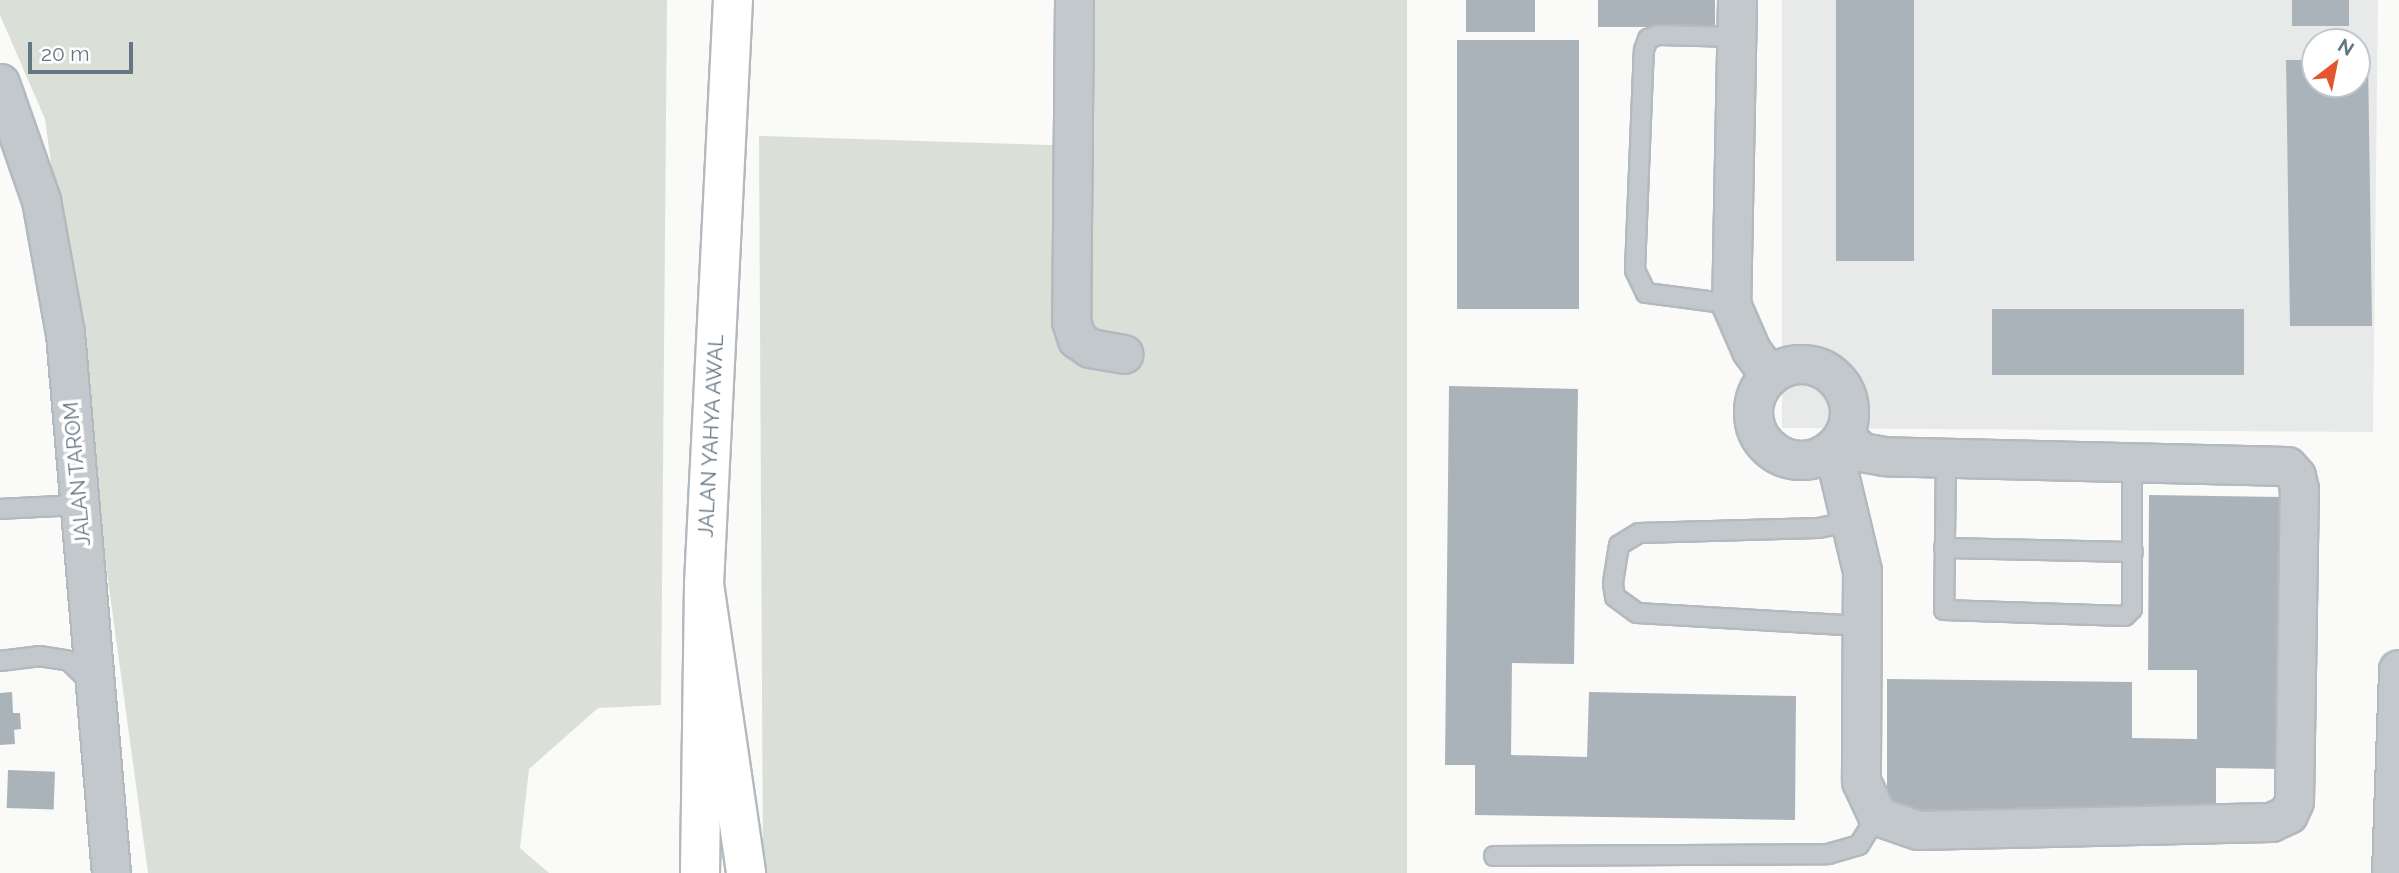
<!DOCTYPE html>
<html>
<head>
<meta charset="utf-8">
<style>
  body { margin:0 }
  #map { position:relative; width:2399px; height:873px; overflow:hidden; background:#fafaf8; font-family:Raleway,sans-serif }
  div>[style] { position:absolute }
  .built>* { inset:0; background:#e8e9e9 }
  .green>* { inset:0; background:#dadfd7 }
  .building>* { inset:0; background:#aab3b9; transform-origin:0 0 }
  .roads { filter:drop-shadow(2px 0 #b3babf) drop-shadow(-2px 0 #b3babf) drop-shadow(0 2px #b3babf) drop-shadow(0 -2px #b3babf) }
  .service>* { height:18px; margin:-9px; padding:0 9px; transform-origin:9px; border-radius:9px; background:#c3c8cc }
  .minor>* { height:37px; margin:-18.5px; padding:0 18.5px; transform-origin:18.5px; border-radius:18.5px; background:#c3c8cc }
  .minor>.ring { margin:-18.5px; padding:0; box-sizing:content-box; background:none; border:37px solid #c3c8cc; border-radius:50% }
  .tertiary>* { height:38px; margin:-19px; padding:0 19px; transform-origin:19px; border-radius:19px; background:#c3c8cc }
  .secondary>* { height:38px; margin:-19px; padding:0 19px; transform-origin:19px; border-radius:19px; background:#fff }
  .primary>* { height:38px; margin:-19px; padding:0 19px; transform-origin:19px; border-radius:19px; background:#fff }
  span { translate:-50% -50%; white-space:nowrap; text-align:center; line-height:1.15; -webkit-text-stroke:7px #fff; paint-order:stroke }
  .street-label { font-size:21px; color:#657683 }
  .north { position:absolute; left:2301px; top:28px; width:70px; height:70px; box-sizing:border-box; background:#fff; border:2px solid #c1c8cd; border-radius:50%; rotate:32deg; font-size:19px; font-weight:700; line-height:28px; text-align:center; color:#657683 }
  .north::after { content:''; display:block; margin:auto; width:24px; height:32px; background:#e4572e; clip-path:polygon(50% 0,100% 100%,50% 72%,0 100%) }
  .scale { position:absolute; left:28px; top:42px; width:105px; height:32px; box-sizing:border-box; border:4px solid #657683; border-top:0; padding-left:9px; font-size:21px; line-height:24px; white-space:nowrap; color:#657683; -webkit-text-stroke:5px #fff; paint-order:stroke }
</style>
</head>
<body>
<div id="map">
  <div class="built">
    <i style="clip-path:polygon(evenodd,1782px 0,2378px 0,2373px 432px,1782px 428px,1782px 0,2315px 42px,2357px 42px,2357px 84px,2315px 84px,2315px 42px)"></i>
  </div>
  <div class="green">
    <i style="clip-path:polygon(0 0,667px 0,661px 705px,598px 708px,529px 769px,520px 848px,549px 873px,148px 873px,45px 119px,0 15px)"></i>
    <i style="clip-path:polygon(1068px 0,1407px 0,1407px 873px,763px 873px,759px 136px,1081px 146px)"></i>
  </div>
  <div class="building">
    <i style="left:1466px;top:0;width:69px;height:32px"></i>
    <i style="left:1598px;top:0;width:117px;height:27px"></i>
    <i style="left:1836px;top:0;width:78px;height:261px"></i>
    <i style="left:2292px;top:0;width:57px;height:26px"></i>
    <i style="left:1457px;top:40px;width:122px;height:269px"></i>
    <i style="clip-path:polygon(2357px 59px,2368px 59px,2372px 326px,2290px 326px,2286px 60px,2315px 60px,2315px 84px,2357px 84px)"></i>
    <i style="left:1992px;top:309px;width:252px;height:66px"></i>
    <i style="clip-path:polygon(1449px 386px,1578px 389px,1574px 664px,1512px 663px,1511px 755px,1587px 757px,1589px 692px,1796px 696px,1795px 820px,1475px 815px,1475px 765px,1445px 765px)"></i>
    <i style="clip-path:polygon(2149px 495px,2281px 497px,2279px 769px,2216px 768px,2216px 817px,1887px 813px,1887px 679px,2132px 682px,2132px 738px,2197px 739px,2197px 670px,2148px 670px)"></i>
    <i style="clip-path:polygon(12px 692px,13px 713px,20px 713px,21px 729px,14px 730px,15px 744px,0 745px,0 693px)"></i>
    <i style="left:8px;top:770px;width:47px;height:38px;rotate:2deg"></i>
  </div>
  <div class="roads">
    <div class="service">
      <i style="left:1731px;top:304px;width:86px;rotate:-172.6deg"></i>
      <i style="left:1646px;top:293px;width:25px;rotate:-116deg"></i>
      <i style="left:1635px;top:270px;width:220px;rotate:-87.7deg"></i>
      <i style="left:1644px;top:50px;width:12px;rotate:-70deg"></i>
      <i style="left:1648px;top:39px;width:11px;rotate:-22deg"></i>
      <i style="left:1658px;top:35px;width:80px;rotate:1.4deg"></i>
      <i style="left:1946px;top:457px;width:153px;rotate:90.7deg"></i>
      <i style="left:1944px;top:610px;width:181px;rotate:1.9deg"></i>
      <i style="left:2125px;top:616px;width:10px;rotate:-45deg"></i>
      <i style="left:2132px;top:609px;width:150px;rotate:-90deg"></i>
      <i style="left:0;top:509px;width:80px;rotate:-2.9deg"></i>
      <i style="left:1854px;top:521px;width:37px;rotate:169deg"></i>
      <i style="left:1818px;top:528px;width:179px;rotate:178.4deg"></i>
      <i style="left:1639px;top:533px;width:23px;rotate:149deg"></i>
      <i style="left:1619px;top:545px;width:39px;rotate:99deg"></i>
      <i style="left:1613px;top:584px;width:13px;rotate:81deg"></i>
      <i style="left:1615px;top:597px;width:27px;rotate:36deg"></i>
      <i style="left:1637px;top:613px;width:224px;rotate:3.3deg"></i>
      <i style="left:1944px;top:548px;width:189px;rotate:1.2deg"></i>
      <i style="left:0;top:661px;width:39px;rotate:-7deg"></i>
      <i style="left:39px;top:656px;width:30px;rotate:9deg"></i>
      <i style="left:69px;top:661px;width:28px;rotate:44deg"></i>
      <i style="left:1494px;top:856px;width:334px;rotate:-0.3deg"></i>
      <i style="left:1828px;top:854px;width:32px;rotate:-16deg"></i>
      <i style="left:1859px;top:845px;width:34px;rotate:-58deg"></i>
    </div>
    <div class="minor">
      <i style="left:1074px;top:0;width:321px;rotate:90.5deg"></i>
      <i style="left:1071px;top:321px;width:19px;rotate:72deg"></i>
      <i style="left:1077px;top:339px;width:16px;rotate:35deg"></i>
      <i style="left:1090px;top:348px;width:34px;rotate:10deg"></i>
      <i style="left:1737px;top:0;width:304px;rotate:91.1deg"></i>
      <i style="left:1731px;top:304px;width:50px;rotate:66.5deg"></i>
      <i style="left:1751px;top:350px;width:32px;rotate:54deg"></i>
      <i style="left:0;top:83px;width:124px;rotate:70.7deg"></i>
      <i style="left:41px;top:200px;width:135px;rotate:79.8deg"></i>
      <i style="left:65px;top:333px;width:542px;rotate:85.13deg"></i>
      <i class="ring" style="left:1753px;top:364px;width:59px;height:59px"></i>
      <i style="left:1833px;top:449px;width:125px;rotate:76.6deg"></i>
      <i style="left:1862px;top:571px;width:210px;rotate:90.3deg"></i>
      <i style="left:1861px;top:781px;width:38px;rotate:65deg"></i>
      <i style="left:1877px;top:816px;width:43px;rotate:18.9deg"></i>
      <i style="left:1918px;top:830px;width:353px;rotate:-1.3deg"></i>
      <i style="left:2271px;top:822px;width:19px;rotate:-25deg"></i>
      <i style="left:2288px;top:814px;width:14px;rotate:-65deg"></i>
      <i style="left:2294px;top:801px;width:312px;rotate:-89.1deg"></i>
      <i style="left:2299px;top:489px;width:13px;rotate:-103deg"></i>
      <i style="left:2296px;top:476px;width:13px;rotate:-132deg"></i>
      <i style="left:2287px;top:466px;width:403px;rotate:-178.6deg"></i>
      <i style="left:1884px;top:456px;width:23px;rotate:-170deg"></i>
      <i style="left:1861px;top:452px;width:24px;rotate:-135deg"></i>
    </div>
    <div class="tertiary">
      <i style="left:2392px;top:873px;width:203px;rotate:-88deg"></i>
    </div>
    <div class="secondary">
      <i style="left:700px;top:873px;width:289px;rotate:-89.2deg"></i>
      <i style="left:704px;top:584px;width:585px;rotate:-87.16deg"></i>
    </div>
    <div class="primary">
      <i style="left:704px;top:584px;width:292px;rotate:81.7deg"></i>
    </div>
  </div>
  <div class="street-label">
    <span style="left:711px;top:436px;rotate:-87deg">JALAN YAHYA AWAL</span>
    <span style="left:77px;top:474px;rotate:-95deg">JALAN TAROM</span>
  </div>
  <div class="north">N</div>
  <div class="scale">20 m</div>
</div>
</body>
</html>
